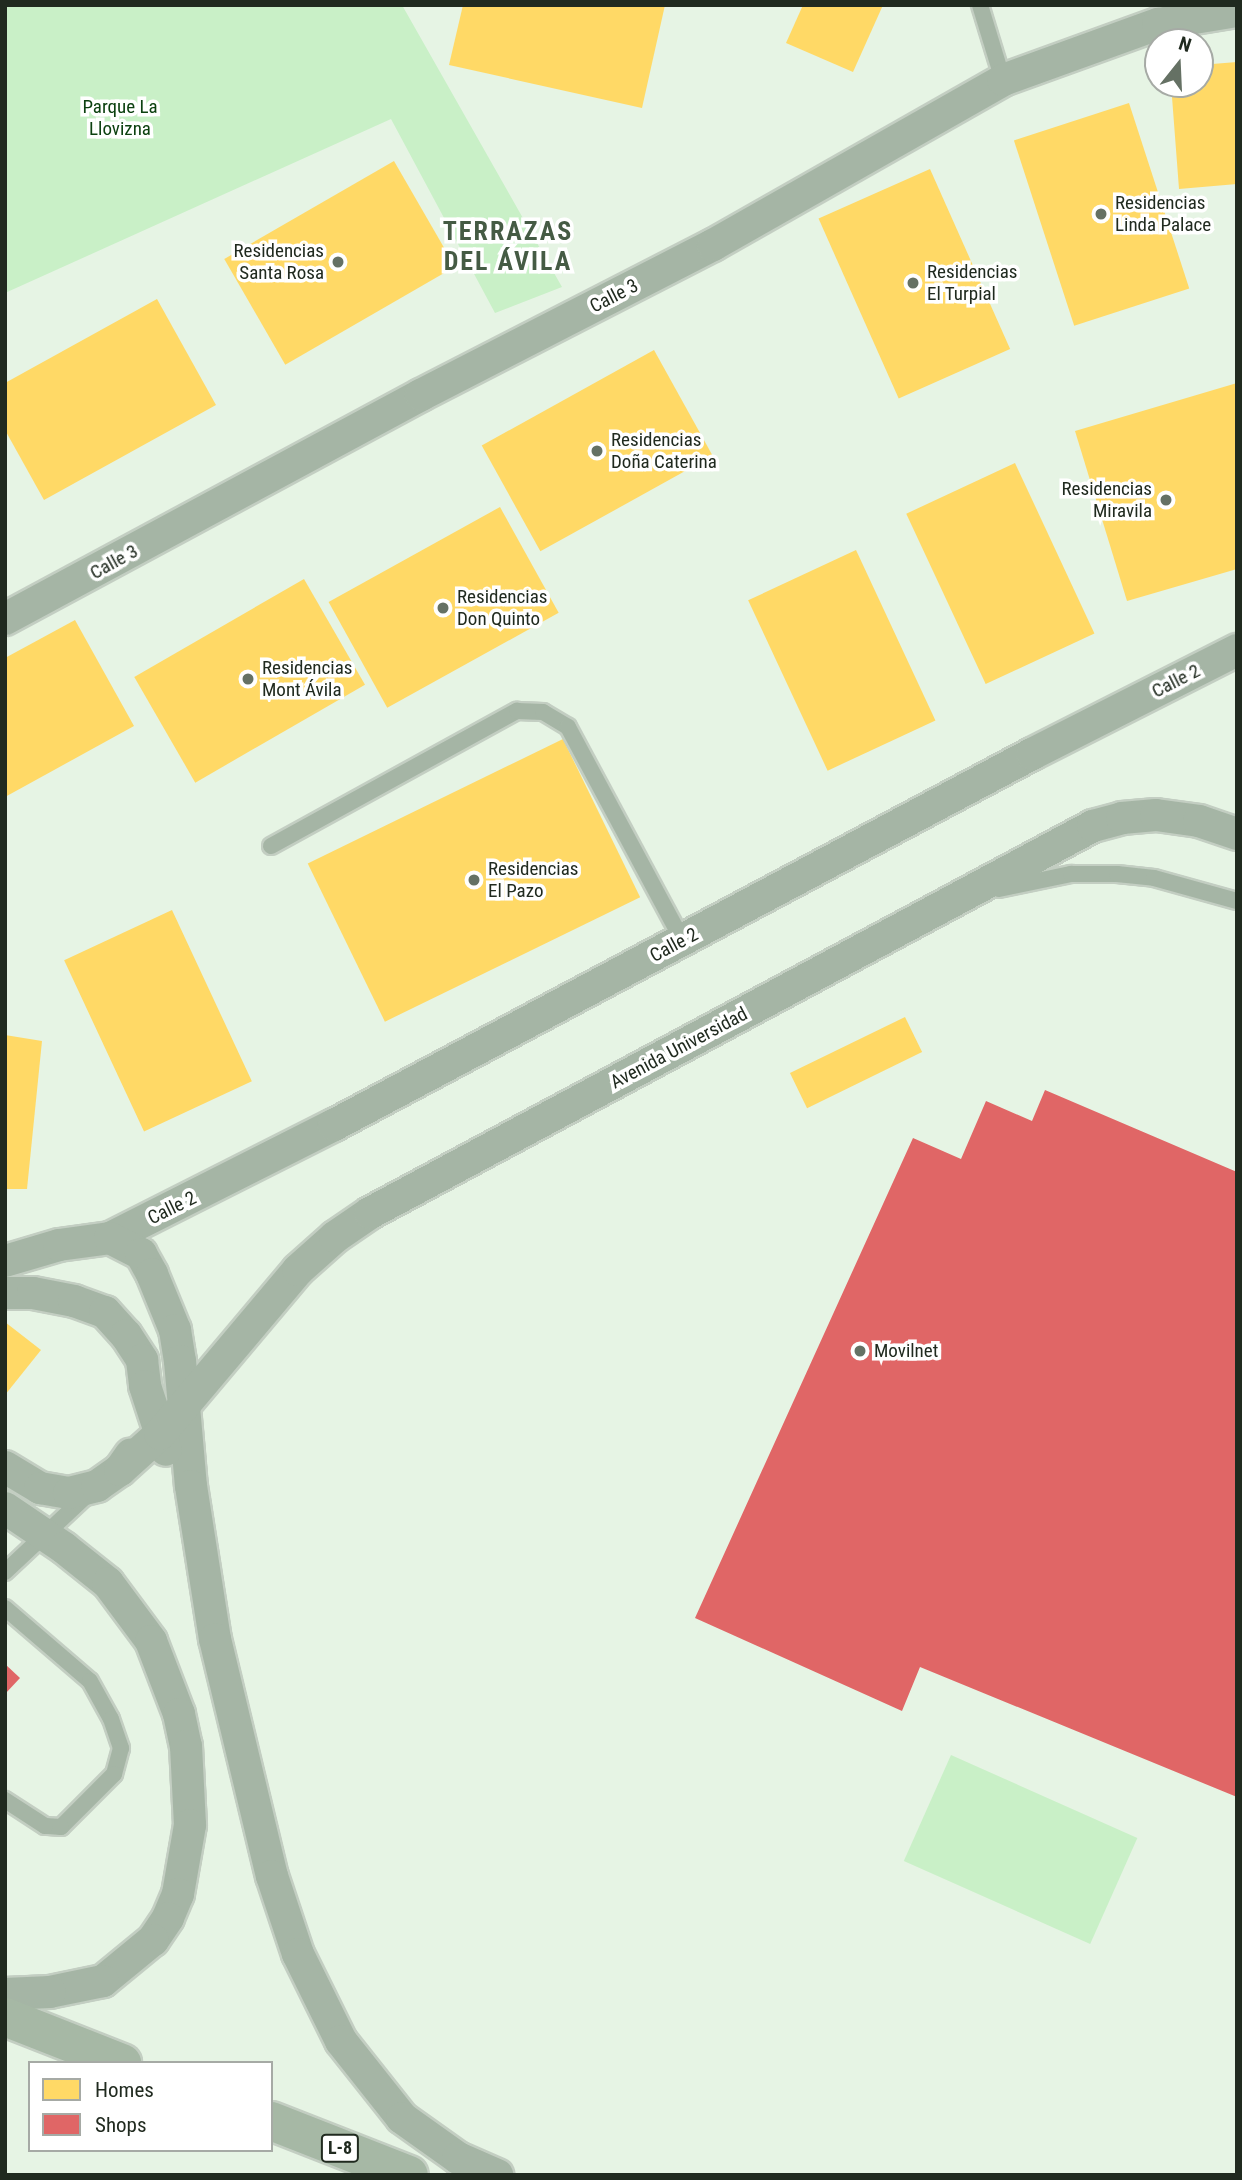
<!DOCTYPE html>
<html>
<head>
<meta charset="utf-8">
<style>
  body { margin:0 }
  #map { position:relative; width:1242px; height:2180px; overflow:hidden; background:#e6f4e4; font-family:"Roboto Condensed",sans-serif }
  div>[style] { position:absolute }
  .green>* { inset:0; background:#c9f0c7; transform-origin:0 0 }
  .homes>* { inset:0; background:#ffd966; transform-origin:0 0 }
  .shops>* { inset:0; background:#e06666 }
  .roads { filter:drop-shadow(2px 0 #c3cec2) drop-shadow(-2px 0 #c3cec2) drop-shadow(0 2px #c3cec2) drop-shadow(0 -2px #c3cec2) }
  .service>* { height:16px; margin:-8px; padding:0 8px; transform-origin:8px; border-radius:8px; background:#a5b5a5 }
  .minor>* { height:32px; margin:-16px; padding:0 16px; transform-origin:16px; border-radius:16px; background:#a5b5a5 }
  .primary>* { height:38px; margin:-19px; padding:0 19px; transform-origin:19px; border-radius:19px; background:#a6b8a5 }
  .dots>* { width:19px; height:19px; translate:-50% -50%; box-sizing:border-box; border:4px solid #fff; border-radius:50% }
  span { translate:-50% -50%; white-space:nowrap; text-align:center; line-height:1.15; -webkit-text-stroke:7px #fff; paint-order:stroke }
  .shield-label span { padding:2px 5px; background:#fff; border:2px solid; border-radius:5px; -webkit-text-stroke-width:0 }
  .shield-label { font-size:18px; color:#202a1f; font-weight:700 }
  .park-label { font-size:19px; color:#0c4110 }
  .poi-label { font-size:19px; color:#202a1f }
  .left { translate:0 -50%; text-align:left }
  .right { translate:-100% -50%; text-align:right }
  .street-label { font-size:19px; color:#202a1f }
  .district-label { font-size:26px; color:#455b44; font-weight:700; letter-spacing:2px }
  .frame { position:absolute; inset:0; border:7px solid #202a1f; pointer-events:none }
  .legend { position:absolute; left:28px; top:2061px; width:245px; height:91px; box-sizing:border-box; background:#fff; border:2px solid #a6aaa5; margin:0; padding:9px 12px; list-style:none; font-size:21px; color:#202a1f }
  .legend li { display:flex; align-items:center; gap:14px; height:35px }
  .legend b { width:35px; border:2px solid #a6aaa5 }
  .north { position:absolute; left:1144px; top:28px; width:70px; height:70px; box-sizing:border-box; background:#fff; border:2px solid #a6aaa5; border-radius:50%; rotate:18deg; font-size:19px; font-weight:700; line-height:28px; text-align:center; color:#202a1f }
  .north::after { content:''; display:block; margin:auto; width:24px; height:32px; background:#657164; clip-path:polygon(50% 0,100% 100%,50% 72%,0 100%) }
</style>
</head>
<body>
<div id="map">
  <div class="green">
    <i style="clip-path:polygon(5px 5px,402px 5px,562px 287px,495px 313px,391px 119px,5px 293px)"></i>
    <i style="left:951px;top:1755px;width:204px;height:116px;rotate:24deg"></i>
  </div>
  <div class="homes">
    <i style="clip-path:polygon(463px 5px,665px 5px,642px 108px,449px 65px)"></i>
    <i style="clip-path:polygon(803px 5px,883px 5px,853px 72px,786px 43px)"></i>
    <i style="clip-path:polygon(1237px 62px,1237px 184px,1179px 189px,1171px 84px,1200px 84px,1200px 65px)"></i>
    <i style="left:1129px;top:103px;width:195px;height:121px;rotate:72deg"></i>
    <i style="left:394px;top:161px;width:122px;height:196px;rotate:60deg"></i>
    <i style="left:930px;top:169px;width:197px;height:122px;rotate:66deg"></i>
    <i style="clip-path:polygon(157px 299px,216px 405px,44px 500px,5px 430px,5px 383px)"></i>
    <i style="left:654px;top:350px;width:121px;height:197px;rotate:61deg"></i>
    <i style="clip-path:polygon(1237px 383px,1237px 569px,1127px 601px,1075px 431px)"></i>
    <i style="left:1015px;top:463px;width:188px;height:120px;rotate:65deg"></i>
    <i style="left:500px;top:507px;width:121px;height:196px;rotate:61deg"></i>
    <i style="left:856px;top:550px;width:188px;height:119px;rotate:65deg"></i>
    <i style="left:304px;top:579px;width:122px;height:196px;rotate:60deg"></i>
    <i style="clip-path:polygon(75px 620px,134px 726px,5px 797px,5px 658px)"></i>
    <i style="left:563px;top:739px;width:176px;height:284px;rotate:64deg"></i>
    <i style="left:172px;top:910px;width:189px;height:119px;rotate:65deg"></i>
    <i style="left:905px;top:1017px;width:39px;height:128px;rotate:64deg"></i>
    <i style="clip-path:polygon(5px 1035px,42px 1041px,27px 1189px,5px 1189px)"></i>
    <i style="clip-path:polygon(5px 1322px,41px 1350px,5px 1395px)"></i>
  </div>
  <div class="shops">
    <i style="clip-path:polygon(1045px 1090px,1237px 1172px,1237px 1797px,920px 1667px,902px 1711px,695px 1618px,913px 1138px,961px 1159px,986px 1101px,1032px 1121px)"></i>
    <i style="clip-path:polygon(5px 1664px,20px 1678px,5px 1694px)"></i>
  </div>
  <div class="roads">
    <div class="service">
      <i style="left:980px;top:5px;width:78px;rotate:73deg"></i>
      <i style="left:271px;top:846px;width:281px;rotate:-28.8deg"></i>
      <i style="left:517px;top:711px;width:26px;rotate:2deg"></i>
      <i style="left:543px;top:712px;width:29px;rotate:31deg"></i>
      <i style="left:568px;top:727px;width:242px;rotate:61.8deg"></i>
      <i style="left:999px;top:889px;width:74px;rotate:-11.8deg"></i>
      <i style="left:1071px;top:874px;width:46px"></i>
      <i style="left:1117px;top:874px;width:37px;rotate:6deg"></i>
      <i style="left:1154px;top:878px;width:86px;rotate:15.5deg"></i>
      <i style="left:5px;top:1572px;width:112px;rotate:-43.2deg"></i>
      <i style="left:5px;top:1608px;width:112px;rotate:40.7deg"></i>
      <i style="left:90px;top:1681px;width:43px;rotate:61.1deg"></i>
      <i style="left:111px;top:1719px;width:31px;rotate:71deg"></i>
      <i style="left:121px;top:1748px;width:27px;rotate:105deg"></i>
      <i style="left:114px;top:1774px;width:75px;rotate:135deg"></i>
      <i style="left:61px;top:1827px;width:16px;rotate:-176deg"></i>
      <i style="left:45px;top:1826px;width:48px;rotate:-147deg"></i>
    </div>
    <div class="minor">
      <i style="left:5px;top:619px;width:472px;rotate:-28.3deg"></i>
      <i style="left:421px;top:395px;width:328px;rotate:-27.2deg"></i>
      <i style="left:713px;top:245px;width:334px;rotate:-29.6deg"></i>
      <i style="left:1003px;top:80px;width:165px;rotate:-19.9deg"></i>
      <i style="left:1158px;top:24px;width:80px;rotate:-9.3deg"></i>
      <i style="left:110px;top:1238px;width:251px;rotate:-26.8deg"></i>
      <i style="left:334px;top:1125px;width:790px;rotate:-27.99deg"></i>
      <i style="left:1032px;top:754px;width:230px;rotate:-26.9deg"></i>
      <i style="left:5px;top:1261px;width:56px;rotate:-16.5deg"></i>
      <i style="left:59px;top:1245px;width:51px;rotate:-7.8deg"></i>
      <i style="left:110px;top:1238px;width:35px;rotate:27deg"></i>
      <i style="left:141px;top:1254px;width:23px;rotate:61deg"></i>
      <i style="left:152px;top:1274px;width:61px;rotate:67.7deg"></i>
      <i style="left:175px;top:1330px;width:31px;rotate:81deg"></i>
      <i style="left:180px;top:1361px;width:125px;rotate:85deg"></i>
      <i style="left:191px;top:1486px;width:155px;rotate:81.1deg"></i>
      <i style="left:215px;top:1639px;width:244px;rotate:76.5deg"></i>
      <i style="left:272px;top:1876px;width:82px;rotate:71.6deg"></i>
      <i style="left:298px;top:1954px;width:97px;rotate:63.7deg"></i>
      <i style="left:341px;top:2041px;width:98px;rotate:51.6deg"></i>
      <i style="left:402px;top:2118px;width:69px;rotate:35.5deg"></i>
      <i style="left:458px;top:2158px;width:43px;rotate:23.6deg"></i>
      <i style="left:5px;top:1293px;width:28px"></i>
      <i style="left:33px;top:1293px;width:42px;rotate:11deg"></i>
      <i style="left:74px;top:1301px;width:33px;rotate:20deg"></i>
      <i style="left:105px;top:1312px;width:31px;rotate:48deg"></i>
      <i style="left:126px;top:1335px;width:30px;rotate:57deg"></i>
      <i style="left:142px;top:1360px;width:26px;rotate:83deg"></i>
      <i style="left:145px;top:1386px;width:67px;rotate:71.8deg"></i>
      <i style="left:5px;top:1467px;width:41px;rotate:31deg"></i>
      <i style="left:40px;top:1488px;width:29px;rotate:10deg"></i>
      <i style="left:69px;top:1493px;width:29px;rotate:-14deg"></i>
      <i style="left:97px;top:1486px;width:28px;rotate:-35deg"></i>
      <i style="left:120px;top:1470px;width:19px;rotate:-55deg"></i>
      <i style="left:120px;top:1470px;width:54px;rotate:-42deg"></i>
      <i style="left:160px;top:1434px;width:214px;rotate:-49.9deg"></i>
      <i style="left:298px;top:1270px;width:50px;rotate:-41.7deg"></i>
      <i style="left:335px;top:1237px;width:42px;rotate:-34.4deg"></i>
      <i style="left:370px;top:1213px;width:820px;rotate:-28.16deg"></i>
      <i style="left:1093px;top:826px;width:30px;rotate:-15deg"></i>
      <i style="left:1122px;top:818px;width:34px;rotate:-5deg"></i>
      <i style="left:1156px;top:815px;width:43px;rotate:7.9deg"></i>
      <i style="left:1199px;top:821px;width:40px;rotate:18.9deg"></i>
      <i style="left:5px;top:1508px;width:71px;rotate:34.1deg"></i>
      <i style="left:64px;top:1548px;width:56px;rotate:38.5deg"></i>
      <i style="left:108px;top:1583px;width:72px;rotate:53.4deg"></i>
      <i style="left:151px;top:1641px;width:78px;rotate:69deg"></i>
      <i style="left:179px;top:1714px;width:33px;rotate:78deg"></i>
      <i style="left:186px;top:1746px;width:79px;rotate:87.1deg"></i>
      <i style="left:190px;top:1825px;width:70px;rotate:99.9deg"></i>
      <i style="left:178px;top:1894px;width:26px;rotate:113deg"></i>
      <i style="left:168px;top:1918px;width:27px;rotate:124deg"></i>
      <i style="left:153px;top:1940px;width:65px;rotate:140.6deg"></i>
      <i style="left:103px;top:1981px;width:54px;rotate:168.3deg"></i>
      <i style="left:50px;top:1992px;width:45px;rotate:177.5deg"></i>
    </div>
    <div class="primary">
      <i style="left:5px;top:2017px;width:126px;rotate:21.5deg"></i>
      <i style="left:271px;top:2121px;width:148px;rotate:21.4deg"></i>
    </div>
  </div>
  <div class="dots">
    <i style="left:1101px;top:214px;background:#657164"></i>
    <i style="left:338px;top:262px;background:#657164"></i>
    <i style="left:913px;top:283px;background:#657164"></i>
    <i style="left:597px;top:451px;background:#657164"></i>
    <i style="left:1166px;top:500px;background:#657164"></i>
    <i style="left:443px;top:608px;background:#657164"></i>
    <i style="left:248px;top:679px;background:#657164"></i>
    <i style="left:474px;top:880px;background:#657164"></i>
    <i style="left:860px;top:1351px;background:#657164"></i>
  </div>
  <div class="shield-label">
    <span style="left:340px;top:2148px">L-8</span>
  </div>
  <div class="park-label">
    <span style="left:120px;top:118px">Parque La<br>Llovizna</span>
  </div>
  <div class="poi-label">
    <span class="left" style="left:1115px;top:214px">Residencias<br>Linda Palace</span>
    <span class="right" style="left:324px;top:262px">Residencias<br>Santa Rosa</span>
    <span class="left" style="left:927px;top:283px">Residencias<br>El Turpial</span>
    <span class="left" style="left:611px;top:451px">Residencias<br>Doña Caterina</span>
    <span class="right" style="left:1152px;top:500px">Residencias<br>Miravila</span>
    <span class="left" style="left:457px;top:608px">Residencias<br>Don Quinto</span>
    <span class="left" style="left:262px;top:679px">Residencias<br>Mont Ávila</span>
    <span class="left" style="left:488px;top:880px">Residencias<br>El Pazo</span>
    <span class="left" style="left:874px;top:1351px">Movilnet</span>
  </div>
  <div class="street-label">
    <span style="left:614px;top:296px;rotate:-27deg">Calle 3</span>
    <span style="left:114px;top:562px;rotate:-29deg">Calle 3</span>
    <span style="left:1176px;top:681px;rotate:-27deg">Calle 2</span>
    <span style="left:674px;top:945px;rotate:-28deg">Calle 2</span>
    <span style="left:679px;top:1048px;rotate:-28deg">Avenida Universidad</span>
    <span style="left:172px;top:1208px;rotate:-26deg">Calle 2</span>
  </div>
  <div class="district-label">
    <span style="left:508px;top:247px">TERRAZAS<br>DEL ÁVILA</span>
  </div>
  <div class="frame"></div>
  <ul class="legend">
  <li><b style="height:19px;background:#ffd966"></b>Homes</li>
  <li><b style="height:19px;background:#e06666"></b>Shops</li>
  </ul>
  <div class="north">N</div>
</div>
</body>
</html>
